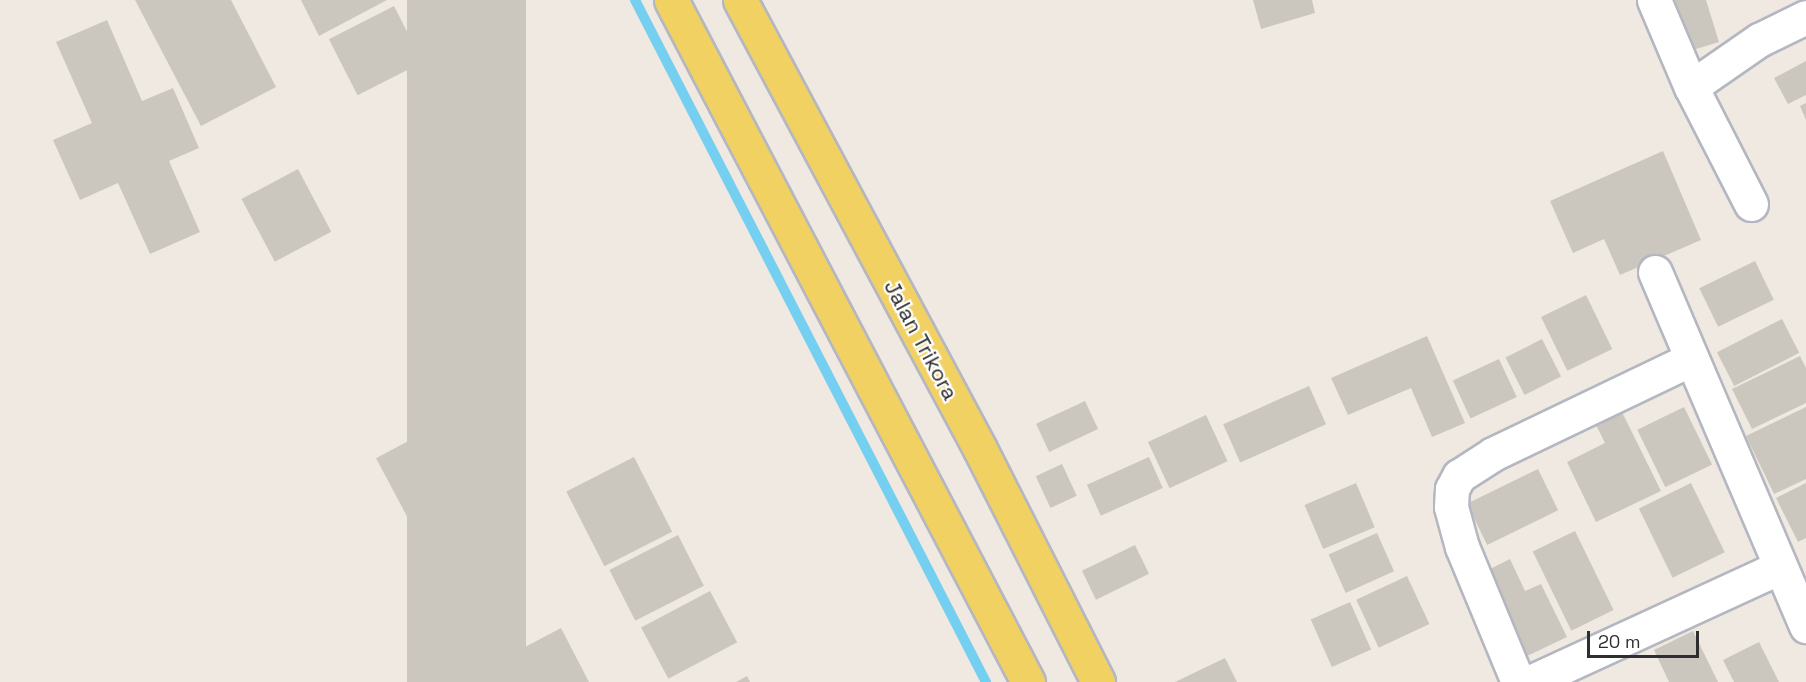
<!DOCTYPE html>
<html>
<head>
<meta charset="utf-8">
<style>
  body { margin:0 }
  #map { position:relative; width:1806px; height:682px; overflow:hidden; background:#efe9e1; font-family:"Space Grotesk",sans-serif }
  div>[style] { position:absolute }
  .stream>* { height:10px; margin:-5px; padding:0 5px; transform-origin:5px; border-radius:5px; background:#75cff0 }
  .building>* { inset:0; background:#cbc7bf; transform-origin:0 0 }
  .roads { filter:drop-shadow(2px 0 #b4b7c1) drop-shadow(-2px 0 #b4b7c1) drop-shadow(0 2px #b4b7c1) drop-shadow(0 -2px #b4b7c1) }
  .street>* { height:33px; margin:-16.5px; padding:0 16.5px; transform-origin:16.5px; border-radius:16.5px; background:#fff }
  .primary>* { height:33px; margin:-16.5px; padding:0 16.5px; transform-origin:16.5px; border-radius:16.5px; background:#f2d163 }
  span { translate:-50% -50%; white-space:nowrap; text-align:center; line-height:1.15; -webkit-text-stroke:4.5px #fff; paint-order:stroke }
  .street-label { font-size:22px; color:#2e2e2e }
  .scale { position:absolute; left:1587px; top:631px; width:112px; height:27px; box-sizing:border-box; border:3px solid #2e2e2e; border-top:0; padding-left:8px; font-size:18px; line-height:21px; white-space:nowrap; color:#2e2e2e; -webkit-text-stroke:4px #fff; paint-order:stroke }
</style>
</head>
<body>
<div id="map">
  <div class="stream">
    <i style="left:635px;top:0;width:767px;rotate:62.77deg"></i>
  </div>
  <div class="building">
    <i style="clip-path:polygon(135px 0,231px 0,276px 87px,201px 126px)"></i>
    <i style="clip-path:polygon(301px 0,387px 0,319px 36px)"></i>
    <i style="left:407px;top:0;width:119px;height:770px"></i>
    <i style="clip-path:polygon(1253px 0,1312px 0,1315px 13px,1261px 29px)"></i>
    <i style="clip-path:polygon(1677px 0,1706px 0,1719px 42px,1683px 53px,1667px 3px)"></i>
    <i style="left:394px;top:6px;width:63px;height:73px;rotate:63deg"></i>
    <i style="clip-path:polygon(107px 20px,142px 101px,173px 88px,199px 148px,169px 161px,200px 232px,150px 254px,118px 183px,80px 200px,53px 140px,92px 123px,56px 42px)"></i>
    <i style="clip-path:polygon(1806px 61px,1806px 95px,1788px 104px,1774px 78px)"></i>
    <i style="clip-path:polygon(1806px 103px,1806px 120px,1800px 106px)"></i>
    <i style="clip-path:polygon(1663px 151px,1701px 240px,1620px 275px,1604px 239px,1573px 253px,1550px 201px)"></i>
    <i style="left:298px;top:169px;width:71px;height:64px;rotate:62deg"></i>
    <i style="left:1755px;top:261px;width:43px;height:62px;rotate:64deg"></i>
    <i style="left:1586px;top:295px;width:60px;height:50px;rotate:64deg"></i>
    <i style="left:1782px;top:319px;width:38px;height:73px;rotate:63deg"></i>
    <i style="clip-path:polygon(1427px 336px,1465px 423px,1432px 437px,1411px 388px,1348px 415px,1331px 378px)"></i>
    <i style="left:1542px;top:339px;width:42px;height:41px;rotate:63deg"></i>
    <i style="clip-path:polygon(1800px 356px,1806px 368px,1806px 403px,1752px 429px,1732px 389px)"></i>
    <i style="left:1499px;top:359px;width:42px;height:51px;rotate:65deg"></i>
    <i style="left:1309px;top:386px;width:42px;height:94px;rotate:66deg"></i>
    <i style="left:1085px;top:401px;width:31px;height:54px;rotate:65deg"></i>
    <i style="clip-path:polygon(1619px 406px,1661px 491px,1596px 522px,1567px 462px,1605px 443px,1593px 419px)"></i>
    <i style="left:1684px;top:407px;width:64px;height:52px;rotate:64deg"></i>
    <i style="clip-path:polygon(1806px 407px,1806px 479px,1774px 494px,1746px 436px)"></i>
    <i style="left:1206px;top:415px;width:51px;height:64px;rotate:65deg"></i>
    <i style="left:444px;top:422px;width:125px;height:77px;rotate:62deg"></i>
    <i style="left:634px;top:457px;width:84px;height:76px;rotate:63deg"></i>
    <i style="left:1149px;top:457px;width:34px;height:68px;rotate:66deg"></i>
    <i style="left:1062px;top:464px;width:35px;height:29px;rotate:65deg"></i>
    <i style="left:1538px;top:469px;width:46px;height:79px;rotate:64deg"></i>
    <i style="left:1356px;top:483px;width:48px;height:56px;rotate:67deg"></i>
    <i style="left:1691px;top:483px;width:77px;height:58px;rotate:64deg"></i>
    <i style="clip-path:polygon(1806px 483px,1806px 538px,1798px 542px,1776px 498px)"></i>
    <i style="left:1575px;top:531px;width:88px;height:47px;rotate:64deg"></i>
    <i style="left:1377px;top:533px;width:42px;height:53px;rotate:66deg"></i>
    <i style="left:678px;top:535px;width:57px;height:77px;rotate:63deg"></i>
    <i style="left:1135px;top:545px;width:32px;height:59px;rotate:64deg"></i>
    <i style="clip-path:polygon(1510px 559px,1525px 591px,1541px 584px,1567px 637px,1521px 659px,1480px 574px)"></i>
    <i style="left:1407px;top:576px;width:53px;height:56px;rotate:65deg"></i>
    <i style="left:710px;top:591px;width:58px;height:78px;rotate:62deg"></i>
    <i style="left:1350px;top:602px;width:52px;height:43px;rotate:66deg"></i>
    <i style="clip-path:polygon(561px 628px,589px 682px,503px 682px,493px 664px)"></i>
    <i style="clip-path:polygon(1693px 631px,1718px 682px,1669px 682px,1654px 650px)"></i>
    <i style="clip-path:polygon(1759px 642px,1779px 682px,1734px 682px,1723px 660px)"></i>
    <i style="clip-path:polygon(1225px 658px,1237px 682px,1175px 682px)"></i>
    <i style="clip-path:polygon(747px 676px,750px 682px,736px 682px)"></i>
  </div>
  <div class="roads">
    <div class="street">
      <i style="left:1654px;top:0;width:95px;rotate:67deg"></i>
      <i style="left:1751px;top:204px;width:131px;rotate:-117.1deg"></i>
      <i style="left:1691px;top:87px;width:83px;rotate:-34.7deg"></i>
      <i style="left:1759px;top:40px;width:52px;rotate:-26.1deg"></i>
      <i style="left:1655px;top:272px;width:385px;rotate:66.9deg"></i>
      <i style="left:1518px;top:682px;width:146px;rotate:-112.5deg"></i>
      <i style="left:1462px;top:547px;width:41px;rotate:-105.4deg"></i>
      <i style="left:1451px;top:507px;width:18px;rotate:-87deg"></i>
      <i style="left:1452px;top:489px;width:15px;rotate:-62deg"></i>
      <i style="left:1459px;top:476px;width:40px;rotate:-32.9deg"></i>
      <i style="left:1493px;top:454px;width:217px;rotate:-25.6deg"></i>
      <i style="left:1530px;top:682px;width:275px;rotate:-24.7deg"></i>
    </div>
    <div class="primary">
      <i style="left:671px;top:0;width:770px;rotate:62.37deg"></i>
      <i style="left:740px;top:0;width:509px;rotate:61.87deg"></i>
      <i style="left:980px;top:449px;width:261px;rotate:63.1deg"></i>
    </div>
  </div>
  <div class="street-label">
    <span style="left:921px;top:340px;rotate:62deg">Jalan Trikora</span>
  </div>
  <div class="scale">20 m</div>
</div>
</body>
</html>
